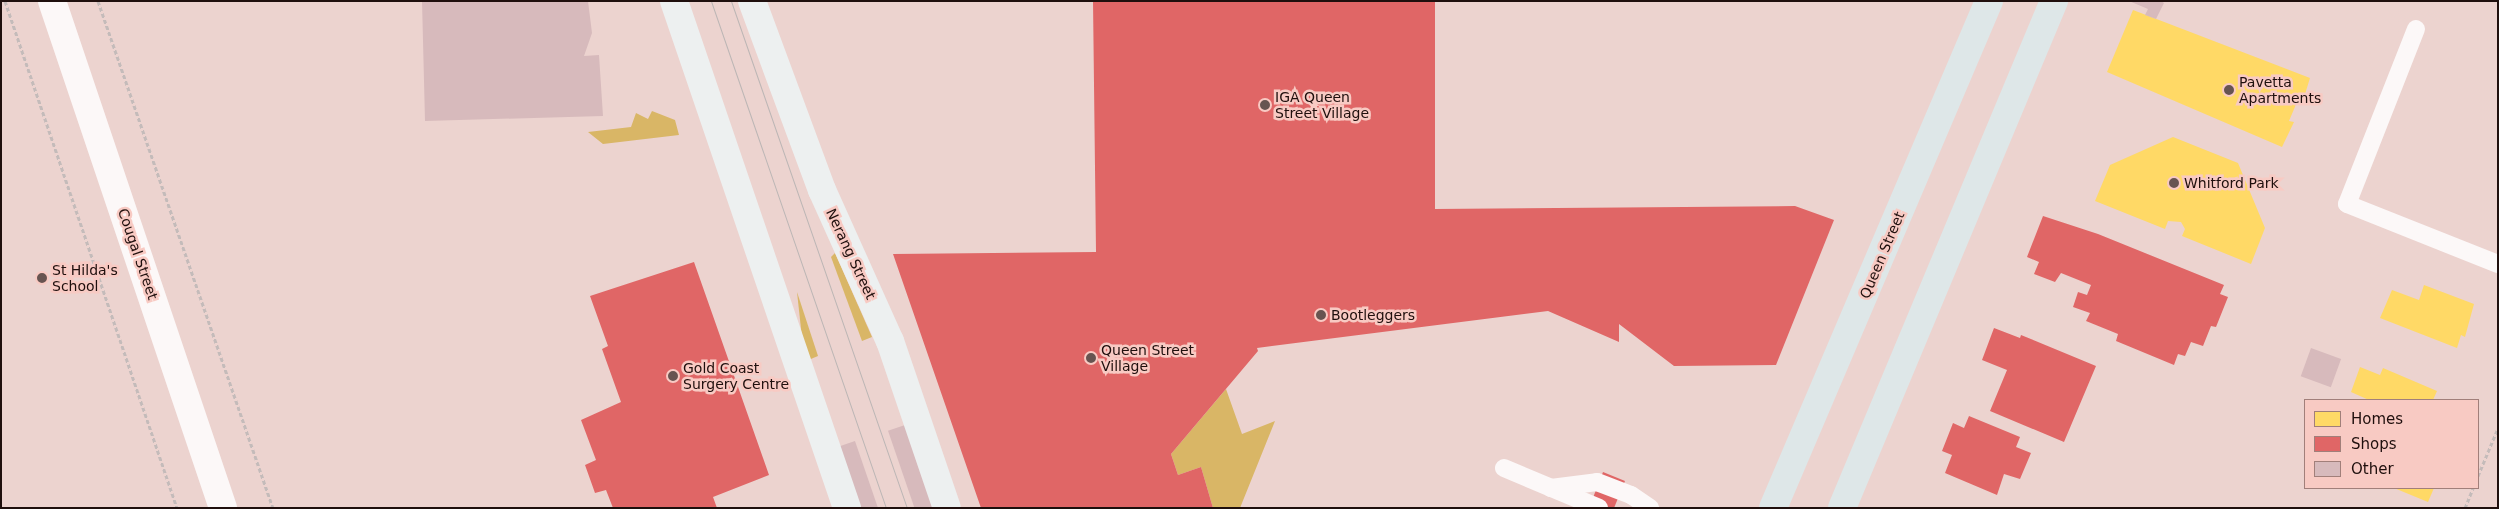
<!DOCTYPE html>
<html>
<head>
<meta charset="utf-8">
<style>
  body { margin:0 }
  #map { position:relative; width:2499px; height:509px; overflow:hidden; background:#ecd3cf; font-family:"DejaVu Sans",sans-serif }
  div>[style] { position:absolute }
  .green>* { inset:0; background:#d9b666 }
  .homes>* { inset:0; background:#ffd966 }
  .shops>* { inset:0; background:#e06666 }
  .building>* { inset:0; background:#d7babc; transform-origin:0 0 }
  .path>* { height:3px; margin-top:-1.5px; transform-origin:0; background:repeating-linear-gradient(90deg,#c4bbba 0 4px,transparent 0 6.5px) }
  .lane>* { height:18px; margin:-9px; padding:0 9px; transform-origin:9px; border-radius:9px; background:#fcf8f8 }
  .street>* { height:28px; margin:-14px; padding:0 14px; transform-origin:14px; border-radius:14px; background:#fcf8f8 }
  .secondary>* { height:28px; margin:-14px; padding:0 14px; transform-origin:14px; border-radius:14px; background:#edf0f0 }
  .primary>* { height:28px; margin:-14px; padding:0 14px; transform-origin:14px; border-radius:14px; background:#dee7e8 }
  .tram>* { height:1px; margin:-0.5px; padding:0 0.5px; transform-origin:0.5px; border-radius:0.5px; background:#bcb6b5 }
  .dots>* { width:14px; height:14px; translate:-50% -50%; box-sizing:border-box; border:2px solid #f8cac3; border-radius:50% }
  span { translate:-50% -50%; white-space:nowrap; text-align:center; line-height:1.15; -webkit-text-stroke:5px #f8cac3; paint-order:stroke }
  .poi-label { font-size:14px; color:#1f0f0d }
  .left { translate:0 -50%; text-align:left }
  .street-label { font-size:14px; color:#1f0f0d }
  .frame { position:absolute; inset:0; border:2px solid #1f0f0d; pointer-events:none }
  .legend { position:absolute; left:2304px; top:399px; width:175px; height:90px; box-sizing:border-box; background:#f8cac3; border:1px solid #a17f7a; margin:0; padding:6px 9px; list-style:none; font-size:15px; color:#1f0f0d }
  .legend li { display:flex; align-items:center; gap:10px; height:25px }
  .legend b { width:25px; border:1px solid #a17f7a }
</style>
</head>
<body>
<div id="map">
  <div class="green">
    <i style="clip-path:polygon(652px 111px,675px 120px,679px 135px,603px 144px,588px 132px,631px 127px,636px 113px,648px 119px)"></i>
    <i style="clip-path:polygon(835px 253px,872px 337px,862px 341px,831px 257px)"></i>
    <i style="clip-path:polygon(797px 292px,818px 356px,806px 361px,803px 347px)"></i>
    <i style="clip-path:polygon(1226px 389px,1242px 434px,1275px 421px,1240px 508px,1213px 508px,1201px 467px,1178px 475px,1171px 454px)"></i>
  </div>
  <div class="homes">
    <i style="clip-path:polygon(2133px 10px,2310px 78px,2302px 104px,2297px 102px,2289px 121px,2294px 122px,2282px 147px,2107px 72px)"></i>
    <i style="clip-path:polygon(2173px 137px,2238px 163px,2265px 228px,2251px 264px,2182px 236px,2185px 229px,2181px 222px,2168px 221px,2165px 229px,2095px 201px,2110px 165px)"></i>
    <i style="clip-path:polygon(2424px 285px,2474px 304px,2465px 337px,2461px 335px,2457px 348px,2380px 318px,2392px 290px,2419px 300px)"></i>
    <i style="clip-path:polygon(2360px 367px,2380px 375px,2383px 368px,2437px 391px,2433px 400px,2369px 400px,2351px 392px)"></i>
    <i style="clip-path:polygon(2394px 488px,2434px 488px,2428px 502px)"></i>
  </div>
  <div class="shops">
    <i style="clip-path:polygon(1093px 1px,1435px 1px,1435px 209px,1795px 206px,1834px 220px,1776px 365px,1674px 366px,1619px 324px,1619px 342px,1548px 311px,1257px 348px,1258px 351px,1171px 454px,1178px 475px,1201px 467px,1213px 508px,981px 508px,893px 254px,1096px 252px)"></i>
    <i style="clip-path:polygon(2043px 216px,2098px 234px,2224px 285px,2220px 294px,2228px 297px,2216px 327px,2211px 326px,2203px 346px,2191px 342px,2185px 356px,2178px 354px,2174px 365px,2116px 341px,2118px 334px,2086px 321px,2090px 313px,2073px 307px,2078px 292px,2087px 295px,2091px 285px,2061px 273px,2055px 282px,2034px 274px,2039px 262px,2027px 257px)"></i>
    <i style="clip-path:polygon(694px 262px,769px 475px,713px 497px,717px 508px,613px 508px,606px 490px,595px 493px,585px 465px,596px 460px,581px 420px,621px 402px,602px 349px,608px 346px,590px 296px)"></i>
    <i style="clip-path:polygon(1994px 328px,2020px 338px,2021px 335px,2096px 366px,2064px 442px,1990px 411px,2007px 370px,1982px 360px)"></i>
    <i style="clip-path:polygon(1969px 416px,2020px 437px,2016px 447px,2031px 453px,2020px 479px,2004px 474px,1997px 495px,1945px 473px,1952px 455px,1942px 451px,1953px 423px,1964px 428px)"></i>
    <i style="clip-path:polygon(1603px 472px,1625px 481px,1614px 508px,1589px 508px)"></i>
  </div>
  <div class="building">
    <i style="clip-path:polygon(422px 1px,588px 1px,592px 33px,584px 56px,599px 55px,603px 116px,425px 121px)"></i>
    <i style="clip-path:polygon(2129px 1px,2161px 1px,2164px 3px,2156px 19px,2145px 15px,2148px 9px)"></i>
    <i style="left:2311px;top:348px;width:32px;height:30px;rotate:20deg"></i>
    <i style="left:905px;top:425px;width:88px;height:18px;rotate:71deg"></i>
    <i style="left:855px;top:441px;width:71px;height:17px;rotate:71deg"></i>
  </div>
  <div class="path">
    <i style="left:5px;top:1px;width:535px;rotate:71.26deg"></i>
    <i style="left:98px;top:1px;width:536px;rotate:70.96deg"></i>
    <i style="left:2478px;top:476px;width:52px;rotate:-67.4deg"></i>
    <i style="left:2465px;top:508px;width:22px;rotate:-68deg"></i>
  </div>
  <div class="lane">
    <i style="left:2416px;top:29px;width:188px;rotate:111.5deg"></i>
    <i style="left:2347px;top:204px;width:162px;rotate:21.7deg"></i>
    <i style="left:1504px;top:468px;width:103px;rotate:22.8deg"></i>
    <i style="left:1551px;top:488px;width:46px;rotate:-7.4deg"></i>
    <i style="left:1597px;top:482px;width:36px;rotate:21deg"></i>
    <i style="left:1631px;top:495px;width:23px;rotate:34deg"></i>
  </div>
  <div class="street">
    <i style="left:52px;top:1px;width:535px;rotate:71.36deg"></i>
  </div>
  <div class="secondary">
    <i style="left:674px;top:1px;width:536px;rotate:71.16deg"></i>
    <i style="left:752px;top:1px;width:202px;rotate:69.7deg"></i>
    <i style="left:822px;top:190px;width:166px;rotate:65.8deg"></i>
    <i style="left:890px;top:341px;width:176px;rotate:71.2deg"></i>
  </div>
  <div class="primary">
    <i style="left:1773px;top:508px;width:551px;rotate:-66.92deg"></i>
    <i style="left:1842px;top:508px;width:550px;rotate:-67.31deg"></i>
  </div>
  <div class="tram">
    <i style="left:711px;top:1px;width:536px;rotate:70.96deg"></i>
    <i style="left:731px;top:1px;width:537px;rotate:70.86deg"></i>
  </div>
  <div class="dots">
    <i style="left:2229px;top:90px;background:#675451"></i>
    <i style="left:1265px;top:105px;background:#675451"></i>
    <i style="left:2174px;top:183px;background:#675451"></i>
    <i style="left:42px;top:278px;background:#675451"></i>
    <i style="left:1321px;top:315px;background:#675451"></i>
    <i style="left:1091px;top:358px;background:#675451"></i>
    <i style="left:673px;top:376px;background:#675451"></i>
  </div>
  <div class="poi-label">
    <span class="left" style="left:2239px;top:90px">Pavetta<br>Apartments</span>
    <span class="left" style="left:1275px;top:105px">IGA Queen<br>Street Village</span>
    <span class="left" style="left:2184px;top:183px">Whitford Park</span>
    <span class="left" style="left:52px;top:278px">St Hilda's<br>School</span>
    <span class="left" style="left:1331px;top:315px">Bootleggers</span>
    <span class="left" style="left:1101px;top:358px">Queen Street<br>Village</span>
    <span class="left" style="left:683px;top:376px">Gold Coast<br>Surgery Centre</span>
  </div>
  <div class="street-label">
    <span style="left:138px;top:254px;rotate:71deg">Cougal Street</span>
    <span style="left:851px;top:254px;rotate:65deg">Nerang Street</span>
    <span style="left:1882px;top:255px;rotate:-67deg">Queen Street</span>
  </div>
  <div class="frame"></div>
  <ul class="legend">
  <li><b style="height:14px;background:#ffd966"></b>Homes</li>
  <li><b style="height:14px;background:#e06666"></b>Shops</li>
  <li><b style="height:14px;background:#d7babc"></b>Other</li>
  </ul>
</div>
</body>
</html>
